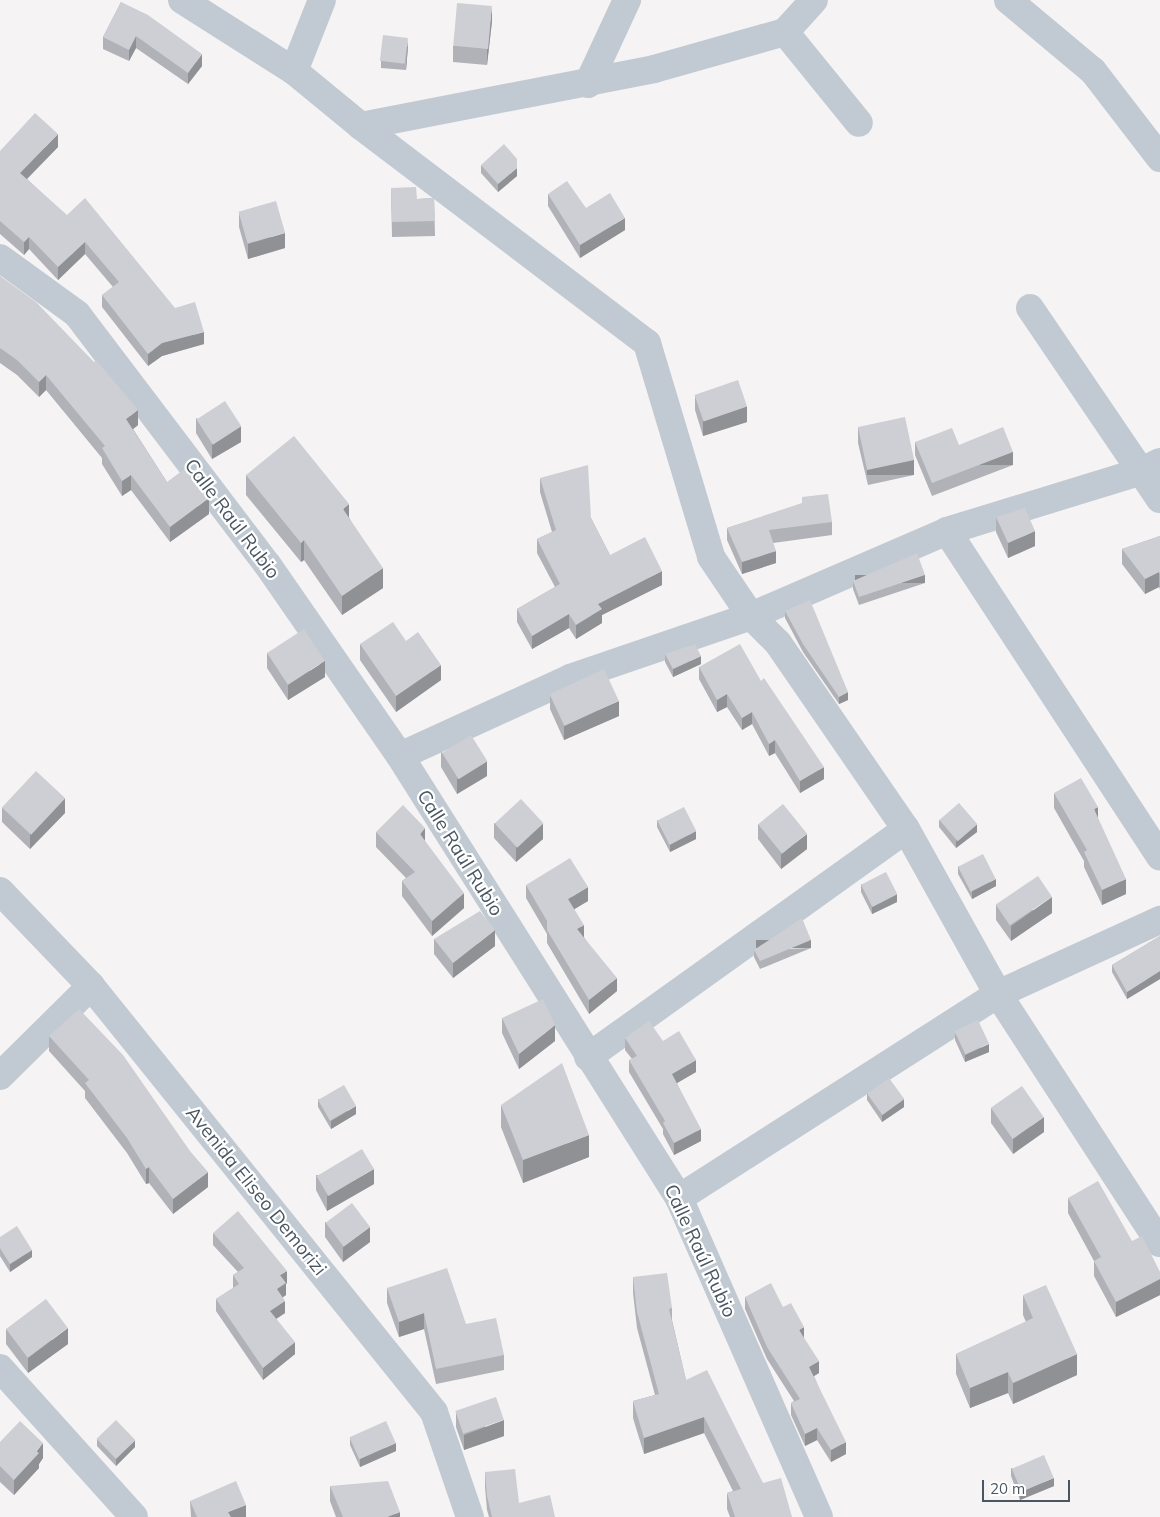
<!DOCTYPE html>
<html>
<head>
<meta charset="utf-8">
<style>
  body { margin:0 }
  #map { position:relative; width:1160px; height:1517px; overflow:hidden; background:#f5f3f3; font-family:Mulish,sans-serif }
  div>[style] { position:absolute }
  .street>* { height:28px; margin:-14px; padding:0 14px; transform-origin:14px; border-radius:14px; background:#c1cad2 }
  .wall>* { inset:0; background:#b0b2b7 }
  .shaded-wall>* { inset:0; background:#909195; transform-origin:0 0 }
  .building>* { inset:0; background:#cdcfd5; transform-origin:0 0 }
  span { translate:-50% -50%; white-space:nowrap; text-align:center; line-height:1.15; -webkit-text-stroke:4.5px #fff; paint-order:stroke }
  .street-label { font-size:19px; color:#4a5661 }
  .scale { position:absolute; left:982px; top:1480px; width:88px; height:22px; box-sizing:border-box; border:2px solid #4a5661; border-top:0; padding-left:6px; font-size:15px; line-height:18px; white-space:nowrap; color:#4a5661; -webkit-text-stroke:4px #fff; paint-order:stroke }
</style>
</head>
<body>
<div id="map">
  <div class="street">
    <i style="left:182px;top:0;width:133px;rotate:32.4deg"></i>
    <i style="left:294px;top:71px;width:87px;rotate:39.4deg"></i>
    <i style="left:361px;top:126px;width:298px;rotate:-11deg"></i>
    <i style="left:654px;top:69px;width:136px;rotate:-15.8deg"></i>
    <i style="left:785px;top:32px;width:43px;rotate:-47.8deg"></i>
    <i style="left:1008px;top:0;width:111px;rotate:39.9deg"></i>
    <i style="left:1093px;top:71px;width:110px;rotate:52.4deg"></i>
    <i style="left:785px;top:32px;width:117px;rotate:50.9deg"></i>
    <i style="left:294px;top:71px;width:76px;rotate:-68.5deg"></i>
    <i style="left:588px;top:84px;width:93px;rotate:-65.1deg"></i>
    <i style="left:361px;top:126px;width:359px;rotate:37.2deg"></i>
    <i style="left:647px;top:343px;width:223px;rotate:73.3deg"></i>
    <i style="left:711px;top:557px;width:71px;rotate:55.9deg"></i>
    <i style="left:751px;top:616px;width:38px;rotate:45deg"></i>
    <i style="left:778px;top:643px;width:226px;rotate:55.5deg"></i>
    <i style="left:906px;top:829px;width:189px;rotate:60.9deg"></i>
    <i style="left:998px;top:994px;width:297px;rotate:57deg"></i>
    <i style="left:0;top:258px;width:95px;rotate:36deg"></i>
    <i style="left:77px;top:314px;width:314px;rotate:52.8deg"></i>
    <i style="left:267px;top:564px;width:234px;rotate:55.3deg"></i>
    <i style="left:400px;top:756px;width:523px;rotate:57.74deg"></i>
    <i style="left:679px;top:1198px;width:348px;rotate:66.3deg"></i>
    <i style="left:1030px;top:308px;width:231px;rotate:55.8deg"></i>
    <i style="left:947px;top:531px;width:389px;rotate:56.8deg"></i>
    <i style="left:400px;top:756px;width:187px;rotate:-24.6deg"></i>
    <i style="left:570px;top:678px;width:191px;rotate:-18.9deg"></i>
    <i style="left:751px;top:616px;width:214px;rotate:-23.4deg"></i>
    <i style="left:947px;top:531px;width:204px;rotate:-17.1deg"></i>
    <i style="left:1142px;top:471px;width:20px;rotate:-27deg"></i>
    <i style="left:0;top:891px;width:132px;rotate:46.2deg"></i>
    <i style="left:91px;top:986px;width:547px;rotate:51.16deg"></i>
    <i style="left:434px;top:1412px;width:111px;rotate:71.1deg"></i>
    <i style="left:588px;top:1057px;width:391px;rotate:-35.6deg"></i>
    <i style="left:0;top:1076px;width:128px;rotate:-44.7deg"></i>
    <i style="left:679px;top:1198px;width:379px;rotate:-32.6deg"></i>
    <i style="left:998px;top:994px;width:178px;rotate:-24.6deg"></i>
    <i style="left:0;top:1368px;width:200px;rotate:48deg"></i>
  </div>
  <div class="wall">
    <i style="clip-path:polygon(121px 2px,202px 66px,188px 84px,136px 48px,129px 61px,103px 49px,103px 37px)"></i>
    <i style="clip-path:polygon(492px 21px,487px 65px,453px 62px,453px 46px)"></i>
    <i style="clip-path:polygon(408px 46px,406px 70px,381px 68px,381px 61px)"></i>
    <i style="clip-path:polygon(58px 147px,27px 179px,204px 344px,162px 356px,148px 366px,102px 307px,102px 295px,113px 287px,85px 254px,58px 280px,29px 249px,24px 255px,0 234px,0 151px)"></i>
    <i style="clip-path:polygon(481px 165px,517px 176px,498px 192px,481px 173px)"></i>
    <i style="clip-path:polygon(391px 188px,417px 199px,434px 198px,435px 236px,392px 237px)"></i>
    <i style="clip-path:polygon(548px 194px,586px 208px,625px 230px,580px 258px,548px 206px)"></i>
    <i style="clip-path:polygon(239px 212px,285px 248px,248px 259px,239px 227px)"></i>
    <i style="clip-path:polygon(0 276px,138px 425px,133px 429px,167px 482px,209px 514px,170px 542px,131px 490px,122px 496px,102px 464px,102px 458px,46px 390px,39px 397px,17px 375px,0 363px)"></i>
    <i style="clip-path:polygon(695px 395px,747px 422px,703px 436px,695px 410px)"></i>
    <i style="clip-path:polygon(196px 418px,241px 442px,212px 459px,196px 433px)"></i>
    <i style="clip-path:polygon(858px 427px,914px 475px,868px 485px,858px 443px)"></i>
    <i style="clip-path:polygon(915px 442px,959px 445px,1013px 465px,932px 496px,915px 455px)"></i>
    <i style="clip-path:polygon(246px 475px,349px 517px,383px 588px,342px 615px,304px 560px,301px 562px,246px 495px)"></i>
    <i style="clip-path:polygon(540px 478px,591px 518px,610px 555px,662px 585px,602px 615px,602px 623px,576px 639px,569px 628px,532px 649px,517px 622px,517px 609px,555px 587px,537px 553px,537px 539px,552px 532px,540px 492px)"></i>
    <i style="clip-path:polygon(802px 497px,832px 522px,832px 535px,773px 543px,776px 563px,742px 574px,727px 540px,727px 528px,802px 504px)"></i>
    <i style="clip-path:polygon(996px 517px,1035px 546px,1008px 558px,996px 532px)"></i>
    <i style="clip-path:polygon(1160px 536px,1160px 589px,1159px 587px,1145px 594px,1122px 564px,1122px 549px)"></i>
    <i style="clip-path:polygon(853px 581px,925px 583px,859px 605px,853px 589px)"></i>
    <i style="clip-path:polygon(785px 611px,848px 700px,839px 704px,803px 652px,785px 618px)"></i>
    <i style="clip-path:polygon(406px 641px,441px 680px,396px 712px,360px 660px,360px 644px)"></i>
    <i style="clip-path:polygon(267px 653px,325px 677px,288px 700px,267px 668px)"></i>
    <i style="clip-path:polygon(665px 654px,701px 664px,673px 677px,665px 662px)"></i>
    <i style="clip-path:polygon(699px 667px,761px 681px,824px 779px,800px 793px,775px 753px,769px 756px,752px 724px,742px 730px,727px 707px,717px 712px,699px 679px)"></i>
    <i style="clip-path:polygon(550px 694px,619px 716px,564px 740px,550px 709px)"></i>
    <i style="clip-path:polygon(441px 752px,487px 776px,457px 794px,441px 767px)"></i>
    <i style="clip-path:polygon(1054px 793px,1098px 819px,1126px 894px,1102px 905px,1084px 867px,1084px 861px,1054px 808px)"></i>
    <i style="clip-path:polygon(2px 807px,65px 813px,30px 849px,2px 822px)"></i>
    <i style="clip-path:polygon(657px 820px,696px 839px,670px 852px,657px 827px)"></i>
    <i style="clip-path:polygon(939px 820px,977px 832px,956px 848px,939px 827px)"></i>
    <i style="clip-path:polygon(494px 823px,543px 839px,516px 862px,494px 838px)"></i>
    <i style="clip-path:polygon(758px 824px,807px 849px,781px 869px,758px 839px)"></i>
    <i style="clip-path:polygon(376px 832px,425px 841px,464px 908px,432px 936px,402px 896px,402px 881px,406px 878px,376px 847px)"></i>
    <i style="clip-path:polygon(958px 866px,996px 886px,972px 899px,958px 874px)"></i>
    <i style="clip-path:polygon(861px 884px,897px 902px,872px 914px,861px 892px)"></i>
    <i style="clip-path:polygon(526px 885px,588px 901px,574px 909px,584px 937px,617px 991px,589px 1014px,547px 943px,547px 934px,526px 898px)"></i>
    <i style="clip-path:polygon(996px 905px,1052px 913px,1011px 941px,996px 920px)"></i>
    <i style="clip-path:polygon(1160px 936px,1160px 979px,1127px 999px,1112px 972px,1112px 965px)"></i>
    <i style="clip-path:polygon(434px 939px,495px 946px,453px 978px,434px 954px)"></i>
    <i style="clip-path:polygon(811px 948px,760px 969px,754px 957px,754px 950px)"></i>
    <i style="clip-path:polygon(502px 1018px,555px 1041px,519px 1069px,502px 1033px)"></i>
    <i style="clip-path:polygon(955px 1033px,989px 1052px,965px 1062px,955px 1040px)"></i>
    <i style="clip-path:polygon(49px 1036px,208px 1187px,173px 1214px,149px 1183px,146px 1184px,127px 1153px,85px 1098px,85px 1091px,49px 1051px)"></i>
    <i style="clip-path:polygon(625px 1038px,663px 1041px,696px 1072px,677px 1083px,701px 1141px,674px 1155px,663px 1134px,663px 1129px,629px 1072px,629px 1060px,632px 1059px,625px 1050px)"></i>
    <i style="clip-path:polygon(867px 1093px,904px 1107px,882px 1122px,867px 1100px)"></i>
    <i style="clip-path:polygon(318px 1099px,356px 1114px,331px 1129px,318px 1107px)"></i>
    <i style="clip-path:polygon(501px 1105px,589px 1157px,523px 1183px,501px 1127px)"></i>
    <i style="clip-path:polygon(991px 1108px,1044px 1132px,1013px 1154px,991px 1123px)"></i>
    <i style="clip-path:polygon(316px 1175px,374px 1184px,327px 1211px,316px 1190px)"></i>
    <i style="clip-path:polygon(1068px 1198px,1160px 1272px,1160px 1295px,1116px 1317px,1094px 1276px,1094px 1261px,1068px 1213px)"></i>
    <i style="clip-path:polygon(325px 1222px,370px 1242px,343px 1262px,325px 1237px)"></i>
    <i style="clip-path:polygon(213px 1233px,287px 1283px,286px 1284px,286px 1295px,283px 1297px,285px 1313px,276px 1319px,295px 1354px,263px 1380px,216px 1311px,216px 1299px,233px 1288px,233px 1275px,238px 1272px,213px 1245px)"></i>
    <i style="clip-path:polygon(0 1237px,32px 1257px,10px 1272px,0 1256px)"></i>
    <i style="clip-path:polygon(633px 1277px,672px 1308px,672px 1320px,686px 1380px,763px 1483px,792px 1517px,730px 1517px,727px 1509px,727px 1493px,733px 1491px,704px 1433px,644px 1454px,633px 1418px,633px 1401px,655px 1395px,637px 1328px,633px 1293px)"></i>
    <i style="clip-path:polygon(387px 1288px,466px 1324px,504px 1355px,504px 1370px,436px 1384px,424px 1329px,399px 1337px,387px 1303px)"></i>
    <i style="clip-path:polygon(1023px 1295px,1077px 1375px,1013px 1404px,1008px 1393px,970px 1408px,956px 1374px,956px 1354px,1026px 1322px,1023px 1315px)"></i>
    <i style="clip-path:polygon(745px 1297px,783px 1307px,804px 1338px,819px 1373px,814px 1376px,846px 1454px,831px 1462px,817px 1440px,805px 1446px,791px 1415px,791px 1403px,794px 1401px,767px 1359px,745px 1309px)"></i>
    <i style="clip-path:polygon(6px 1329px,68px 1344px,28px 1373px,6px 1344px)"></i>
    <i style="clip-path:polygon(456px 1412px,504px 1436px,464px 1450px,456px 1427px)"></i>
    <i style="clip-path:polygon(350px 1438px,396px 1451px,360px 1467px,350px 1445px)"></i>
    <i style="clip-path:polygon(97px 1439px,135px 1447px,116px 1466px,97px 1446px)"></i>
    <i style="clip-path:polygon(0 1442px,43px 1458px,39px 1464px,39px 1468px,14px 1495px,0 1482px)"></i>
    <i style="clip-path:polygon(1011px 1468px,1054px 1486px,1020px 1500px,1011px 1476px)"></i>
    <i style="clip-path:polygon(485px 1472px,519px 1503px,555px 1517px,489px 1517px,487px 1510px,485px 1487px)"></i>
    <i style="clip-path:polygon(330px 1486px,400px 1517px,336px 1517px,330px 1501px)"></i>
    <i style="clip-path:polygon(190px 1501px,246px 1517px,191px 1517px)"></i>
  </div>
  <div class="shaded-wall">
    <i style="clip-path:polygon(492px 6px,492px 21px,487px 65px,487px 50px)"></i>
    <i style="clip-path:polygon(136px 36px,136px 48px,129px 61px,129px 50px)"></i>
    <i style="clip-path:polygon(408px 38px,408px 46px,406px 70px,406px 63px)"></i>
    <i style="clip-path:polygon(202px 54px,202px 66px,188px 84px,188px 73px)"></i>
    <i style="clip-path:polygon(58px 134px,58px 147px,20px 186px,20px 173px)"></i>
    <i style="clip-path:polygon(517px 168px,517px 176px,498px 192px,498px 184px)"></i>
    <i style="clip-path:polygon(625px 218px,625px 230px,580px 258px,580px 245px)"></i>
    <i style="clip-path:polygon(285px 233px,285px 248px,248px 259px,248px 244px)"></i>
    <i style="clip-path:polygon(29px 237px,29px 249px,24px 255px,24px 242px)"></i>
    <i style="clip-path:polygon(85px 242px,85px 254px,58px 280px,58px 267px)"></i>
    <i style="clip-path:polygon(204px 332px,204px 344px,162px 356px,148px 366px,148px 354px,162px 343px)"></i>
    <i style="clip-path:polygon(46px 375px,46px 390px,39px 397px,39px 382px)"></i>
    <i style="clip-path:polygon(747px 406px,747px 422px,703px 436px,703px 421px)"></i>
    <i style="clip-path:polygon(138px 410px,138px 425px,126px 435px,126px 419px)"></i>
    <i style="clip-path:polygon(241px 426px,241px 442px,212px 459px,212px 444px)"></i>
    <i style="left:1013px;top:452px;width:13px;height:87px;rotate:90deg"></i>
    <i style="left:914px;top:460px;width:15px;height:47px;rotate:90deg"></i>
    <i style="clip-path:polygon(131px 475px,131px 490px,122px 496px,122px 481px)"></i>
    <i style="clip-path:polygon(209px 498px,209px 514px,170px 542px,170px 527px)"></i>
    <i style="clip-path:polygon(349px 504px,349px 524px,343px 509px)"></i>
    <i style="clip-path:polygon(1035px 531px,1035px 546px,1008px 558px,1008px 543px)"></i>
    <i style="clip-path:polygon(304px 540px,304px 560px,301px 562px,301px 543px)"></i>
    <i style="clip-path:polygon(776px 551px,776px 563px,742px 574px,742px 562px)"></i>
    <i style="clip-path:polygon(383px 568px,383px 588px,342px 615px,342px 596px)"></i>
    <i style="clip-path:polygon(662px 571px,662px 585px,602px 615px,602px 623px,576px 639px,576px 625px,598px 604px)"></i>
    <i style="clip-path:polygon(1159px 572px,1159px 587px,1145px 594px,1145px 579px)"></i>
    <i style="left:925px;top:575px;width:8px;height:70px;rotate:90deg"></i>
    <i style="clip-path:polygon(569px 614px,569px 628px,532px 649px,532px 636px)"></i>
    <i style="clip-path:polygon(701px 656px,701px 664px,673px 677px,673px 669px)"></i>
    <i style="clip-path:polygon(325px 661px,325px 677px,288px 700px,288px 685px)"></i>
    <i style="clip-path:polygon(441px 665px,441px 680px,396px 712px,396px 696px)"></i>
    <i style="clip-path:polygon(848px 692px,848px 700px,839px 704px,839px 697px)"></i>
    <i style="clip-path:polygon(727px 694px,727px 707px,717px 712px,717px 700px)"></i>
    <i style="clip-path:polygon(619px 701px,619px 716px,564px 740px,564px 725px)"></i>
    <i style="clip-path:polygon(752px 712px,752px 724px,742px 730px,742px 718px)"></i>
    <i style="clip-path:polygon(775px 740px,775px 753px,769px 756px,769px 744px)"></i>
    <i style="clip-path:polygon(487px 761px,487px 776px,457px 794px,457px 779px)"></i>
    <i style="clip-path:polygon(824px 767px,824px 779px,800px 793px,800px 781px)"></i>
    <i style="clip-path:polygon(65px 798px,65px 813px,30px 849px,30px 834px)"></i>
    <i style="clip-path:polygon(1098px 807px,1098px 822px,1094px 809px)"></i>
    <i style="clip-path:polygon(543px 823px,543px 839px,516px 862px,516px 847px)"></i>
    <i style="clip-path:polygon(977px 824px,977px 832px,956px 848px,956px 841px)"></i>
    <i style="clip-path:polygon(425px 828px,425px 843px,420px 834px)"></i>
    <i style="clip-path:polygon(696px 831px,696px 839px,670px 852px,670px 845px)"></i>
    <i style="clip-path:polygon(807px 834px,807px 849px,781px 869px,781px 854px)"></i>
    <i style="clip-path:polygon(996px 879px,996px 886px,972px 899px,972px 891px)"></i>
    <i style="clip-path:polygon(1126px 879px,1126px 894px,1102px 905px,1102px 890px)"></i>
    <i style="clip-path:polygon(588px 887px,588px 901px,568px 913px,568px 899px)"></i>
    <i style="clip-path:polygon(464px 893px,464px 908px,432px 936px,432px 921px)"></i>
    <i style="clip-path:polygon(897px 894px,897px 902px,872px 914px,872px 906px)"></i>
    <i style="clip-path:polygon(1052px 897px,1052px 913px,1011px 941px,1011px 926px)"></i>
    <i style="clip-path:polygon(584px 925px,584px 939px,577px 929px)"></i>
    <i style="clip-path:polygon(495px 930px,495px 946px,453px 978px,453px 963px)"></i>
    <i style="left:811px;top:940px;width:8px;height:55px;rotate:90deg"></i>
    <i style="clip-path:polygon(1160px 971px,1160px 979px,1127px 999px,1127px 992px)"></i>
    <i style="clip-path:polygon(617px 978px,617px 991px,589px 1014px,589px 1000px)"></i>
    <i style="clip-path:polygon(555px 1025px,555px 1041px,519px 1069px,519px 1054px)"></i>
    <i style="clip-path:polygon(989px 1044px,989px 1052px,965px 1062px,965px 1055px)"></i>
    <i style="clip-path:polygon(696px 1060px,696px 1072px,672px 1086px,672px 1074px)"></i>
    <i style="clip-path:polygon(904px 1099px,904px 1107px,882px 1122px,882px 1115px)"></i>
    <i style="clip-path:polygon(356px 1106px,356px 1114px,331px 1129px,331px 1121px)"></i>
    <i style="clip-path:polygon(1044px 1117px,1044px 1132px,1013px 1154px,1013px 1139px)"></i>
    <i style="clip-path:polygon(701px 1129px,701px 1141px,674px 1155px,674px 1143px)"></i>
    <i style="clip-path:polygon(589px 1135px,589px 1157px,523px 1183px,523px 1160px)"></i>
    <i style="clip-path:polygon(149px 1167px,149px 1183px,146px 1184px,146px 1169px)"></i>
    <i style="clip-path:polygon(374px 1169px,374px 1184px,327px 1211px,327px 1196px)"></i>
    <i style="clip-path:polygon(208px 1172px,208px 1187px,173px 1214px,173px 1199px)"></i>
    <i style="clip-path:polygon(370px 1227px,370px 1242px,343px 1262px,343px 1247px)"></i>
    <i style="clip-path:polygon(32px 1250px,32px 1257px,10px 1272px,10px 1264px)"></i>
    <i style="clip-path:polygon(287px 1271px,287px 1283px,286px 1284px,286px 1295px,277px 1301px,277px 1289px,280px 1275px)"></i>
    <i style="clip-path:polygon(1160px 1279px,1160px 1295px,1116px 1317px,1116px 1302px)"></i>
    <i style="clip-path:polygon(285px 1301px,285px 1313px,270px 1323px,270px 1311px)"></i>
    <i style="clip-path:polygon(424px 1313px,424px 1329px,399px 1337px,399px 1322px)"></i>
    <i style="clip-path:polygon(804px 1327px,804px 1339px,799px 1330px)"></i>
    <i style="clip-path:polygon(68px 1328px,68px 1344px,28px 1373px,28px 1358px)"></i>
    <i style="clip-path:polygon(295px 1342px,295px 1354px,263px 1380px,263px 1368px)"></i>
    <i style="clip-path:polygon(1077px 1354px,1077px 1375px,1013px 1404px,1013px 1383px)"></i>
    <i style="clip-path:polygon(819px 1361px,819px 1373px,809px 1379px,809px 1367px)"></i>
    <i style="clip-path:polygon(1008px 1372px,1008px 1393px,970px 1408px,970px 1388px)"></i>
    <i style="clip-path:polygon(704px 1417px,704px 1433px,644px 1454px,644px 1438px)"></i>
    <i style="clip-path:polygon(504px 1420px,504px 1436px,464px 1450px,464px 1435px)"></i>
    <i style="clip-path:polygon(817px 1428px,817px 1440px,805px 1446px,805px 1434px)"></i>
    <i style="clip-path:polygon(135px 1440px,135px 1447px,116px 1466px,116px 1458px)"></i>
    <i style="clip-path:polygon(846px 1442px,846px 1454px,831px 1462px,831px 1450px)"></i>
    <i style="clip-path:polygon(43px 1443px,43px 1458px,39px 1464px,39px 1468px,14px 1495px,14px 1480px)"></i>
    <i style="clip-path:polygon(396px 1443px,396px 1451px,360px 1467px,360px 1459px)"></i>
    <i style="clip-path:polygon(1054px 1478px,1054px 1486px,1020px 1500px,1020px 1492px)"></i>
    <i style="clip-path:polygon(246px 1505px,246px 1517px,228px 1517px,228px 1512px)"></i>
    <i style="clip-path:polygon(400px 1512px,400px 1517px,387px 1517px)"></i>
  </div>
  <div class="building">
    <i style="clip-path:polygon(121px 2px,148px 15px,202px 54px,188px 73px,136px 36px,129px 50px,103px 37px)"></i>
    <i style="left:457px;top:3px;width:35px;height:43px;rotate:5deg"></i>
    <i style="left:383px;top:35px;width:25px;height:26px;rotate:7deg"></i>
    <i style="clip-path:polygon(35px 113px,58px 134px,20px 173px,67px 215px,85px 198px,175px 308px,195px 302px,204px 332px,162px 343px,148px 354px,102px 295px,119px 282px,85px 242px,58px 267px,29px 237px,24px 242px,0 221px,0 151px)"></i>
    <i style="clip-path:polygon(504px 144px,517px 159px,517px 168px,498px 184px,481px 165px)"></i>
    <i style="clip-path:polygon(567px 181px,586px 208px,610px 193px,625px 218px,580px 245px,548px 194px)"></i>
    <i style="clip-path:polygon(416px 187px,417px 199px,434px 198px,435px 221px,392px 222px,391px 188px)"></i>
    <i style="left:276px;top:201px;width:33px;height:39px;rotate:74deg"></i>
    <i style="clip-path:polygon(0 276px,36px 302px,94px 362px,96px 360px,138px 410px,126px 419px,167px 482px,186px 468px,209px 498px,170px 527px,131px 475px,122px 481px,102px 448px,105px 446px,46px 375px,39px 382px,17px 360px,0 348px)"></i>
    <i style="left:738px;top:380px;width:28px;height:46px;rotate:71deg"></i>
    <i style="left:225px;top:401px;width:30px;height:34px;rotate:57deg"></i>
    <i style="left:905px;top:417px;width:44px;height:48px;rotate:78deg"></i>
    <i style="clip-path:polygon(1003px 427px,1013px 452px,932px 483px,915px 442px,952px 428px,959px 445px)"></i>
    <i style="clip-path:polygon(294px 436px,349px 504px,343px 509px,383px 568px,342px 596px,304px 540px,301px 543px,246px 475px)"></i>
    <i style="clip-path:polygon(588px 465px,591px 518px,610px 555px,645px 537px,662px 571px,598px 604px,602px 609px,576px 625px,569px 614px,532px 636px,517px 609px,560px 584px,537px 539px,556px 530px,540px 478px)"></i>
    <i style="clip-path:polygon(828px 494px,832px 522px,769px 530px,776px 551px,742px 562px,727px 528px,802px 503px,802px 497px)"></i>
    <i style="clip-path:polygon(1025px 508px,1035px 531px,1008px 543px,996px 517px)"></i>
    <i style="clip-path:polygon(1160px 536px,1160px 574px,1159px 572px,1145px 579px,1122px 549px)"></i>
    <i style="clip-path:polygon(917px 553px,925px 575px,859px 597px,853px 581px)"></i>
    <i style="clip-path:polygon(810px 600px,848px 692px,839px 697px,803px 644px,785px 611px)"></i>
    <i style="clip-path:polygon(393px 622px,406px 641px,418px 632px,441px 665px,396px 696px,360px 644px)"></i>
    <i style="left:304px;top:629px;width:38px;height:44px;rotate:57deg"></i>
    <i style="clip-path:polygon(695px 644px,701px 656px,673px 669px,665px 654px)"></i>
    <i style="clip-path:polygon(740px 644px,761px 681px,764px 678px,824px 767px,800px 781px,775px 740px,769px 744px,752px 712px,742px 718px,727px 694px,717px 700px,699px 667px)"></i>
    <i style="left:604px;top:669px;width:35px;height:60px;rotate:65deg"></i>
    <i style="left:471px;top:735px;width:31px;height:34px;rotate:58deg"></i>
    <i style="left:36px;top:771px;width:40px;height:50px;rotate:43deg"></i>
    <i style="clip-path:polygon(1081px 778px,1098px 807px,1094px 809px,1126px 879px,1102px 890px,1084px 852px,1087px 850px,1054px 793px)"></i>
    <i style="left:521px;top:799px;width:33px;height:36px;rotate:47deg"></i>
    <i style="left:959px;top:803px;width:28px;height:26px;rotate:49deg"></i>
    <i style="left:783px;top:804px;width:38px;height:32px;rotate:51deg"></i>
    <i style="clip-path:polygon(403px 805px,425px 828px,420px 834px,464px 893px,432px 921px,402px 881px,415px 872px,376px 832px)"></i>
    <i style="left:684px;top:807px;width:27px;height:30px;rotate:63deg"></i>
    <i style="left:983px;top:854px;width:28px;height:28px;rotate:63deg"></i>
    <i style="clip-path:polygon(570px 858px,588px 887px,568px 899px,584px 925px,577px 929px,617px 978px,589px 1000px,547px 930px,547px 921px,526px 885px)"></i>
    <i style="left:886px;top:872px;width:25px;height:28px;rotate:63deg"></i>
    <i style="left:1038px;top:876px;width:25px;height:51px;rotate:56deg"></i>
    <i style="clip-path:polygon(480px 911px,495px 930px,453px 963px,434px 939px)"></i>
    <i style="clip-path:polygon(802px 918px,811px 940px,760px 961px,754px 950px)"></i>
    <i style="clip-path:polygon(1160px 936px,1160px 971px,1127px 992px,1112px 965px)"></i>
    <i style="clip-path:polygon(543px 999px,555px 1025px,519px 1054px,502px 1018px)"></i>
    <i style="clip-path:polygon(79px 1009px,123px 1055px,190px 1151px,208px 1172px,173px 1199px,149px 1167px,146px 1169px,127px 1138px,85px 1083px,89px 1080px,49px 1036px)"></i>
    <i style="left:978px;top:1020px;width:26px;height:26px;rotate:65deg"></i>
    <i style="clip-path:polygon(649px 1021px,663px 1041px,679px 1031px,696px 1060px,672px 1074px,701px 1129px,674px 1143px,663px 1123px,665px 1121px,629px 1060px,637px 1056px,625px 1038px)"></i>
    <i style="clip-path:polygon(562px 1063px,589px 1135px,523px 1160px,501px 1105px)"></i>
    <i style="left:889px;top:1078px;width:26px;height:27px;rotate:54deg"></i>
    <i style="left:344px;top:1085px;width:24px;height:30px;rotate:60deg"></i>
    <i style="left:1022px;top:1086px;width:38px;height:38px;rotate:55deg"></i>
    <i style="left:362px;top:1149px;width:23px;height:53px;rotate:59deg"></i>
    <i style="clip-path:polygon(1098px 1181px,1132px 1241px,1142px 1236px,1160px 1272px,1160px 1279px,1116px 1302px,1094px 1261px,1101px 1257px,1068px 1198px)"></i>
    <i style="left:352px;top:1203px;width:30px;height:33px;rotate:53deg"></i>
    <i style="clip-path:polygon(238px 1211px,287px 1271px,280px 1275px,286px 1283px,277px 1289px,285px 1301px,270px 1311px,295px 1342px,263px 1368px,216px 1299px,239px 1284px,233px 1275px,244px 1268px,213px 1233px)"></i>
    <i style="clip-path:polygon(17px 1226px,32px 1250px,10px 1264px,0 1248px,0 1237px)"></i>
    <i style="clip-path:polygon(447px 1268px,466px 1324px,496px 1318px,504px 1355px,436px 1369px,424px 1313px,399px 1322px,387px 1288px)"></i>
    <i style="clip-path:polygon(667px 1273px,672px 1308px,669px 1309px,686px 1380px,707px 1370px,763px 1483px,781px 1478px,792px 1517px,735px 1517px,727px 1493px,741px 1489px,704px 1417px,644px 1438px,633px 1401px,659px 1394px,637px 1312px,633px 1277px)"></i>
    <i style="clip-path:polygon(771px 1283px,783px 1307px,791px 1303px,804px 1327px,799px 1330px,819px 1361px,809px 1367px,846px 1442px,831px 1450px,817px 1428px,805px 1434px,791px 1403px,800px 1399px,767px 1347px,745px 1297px)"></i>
    <i style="clip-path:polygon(1046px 1285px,1077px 1354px,1013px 1383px,1008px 1372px,970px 1388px,956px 1354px,1033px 1318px,1023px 1295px)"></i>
    <i style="left:46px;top:1299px;width:36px;height:50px;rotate:53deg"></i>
    <i style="left:496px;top:1397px;width:24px;height:43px;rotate:71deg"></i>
    <i style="left:116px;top:1420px;width:28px;height:27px;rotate:46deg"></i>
    <i style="clip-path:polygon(20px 1421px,43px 1443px,36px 1451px,39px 1453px,14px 1480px,0 1466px,0 1442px)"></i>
    <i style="left:386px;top:1421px;width:24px;height:40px;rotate:66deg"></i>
    <i style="left:1044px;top:1455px;width:25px;height:35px;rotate:67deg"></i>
    <i style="clip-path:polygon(515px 1469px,519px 1503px,550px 1495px,555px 1517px,492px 1517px,487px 1496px,485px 1472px)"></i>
    <i style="clip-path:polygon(236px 1481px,246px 1505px,228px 1512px,231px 1517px,197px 1517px,190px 1501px)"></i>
    <i style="clip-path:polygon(388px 1481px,400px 1512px,387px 1517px,343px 1517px,330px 1486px)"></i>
  </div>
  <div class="street-label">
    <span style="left:232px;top:519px;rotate:53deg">Calle Raúl Rubio</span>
    <span style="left:460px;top:853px;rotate:58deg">Calle Raúl Rubio</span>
    <span style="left:256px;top:1191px;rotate:51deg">Avenida Eliseo Demorizi</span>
    <span style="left:700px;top:1251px;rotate:65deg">Calle Raúl Rubio</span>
  </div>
  <div class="scale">20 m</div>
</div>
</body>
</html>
